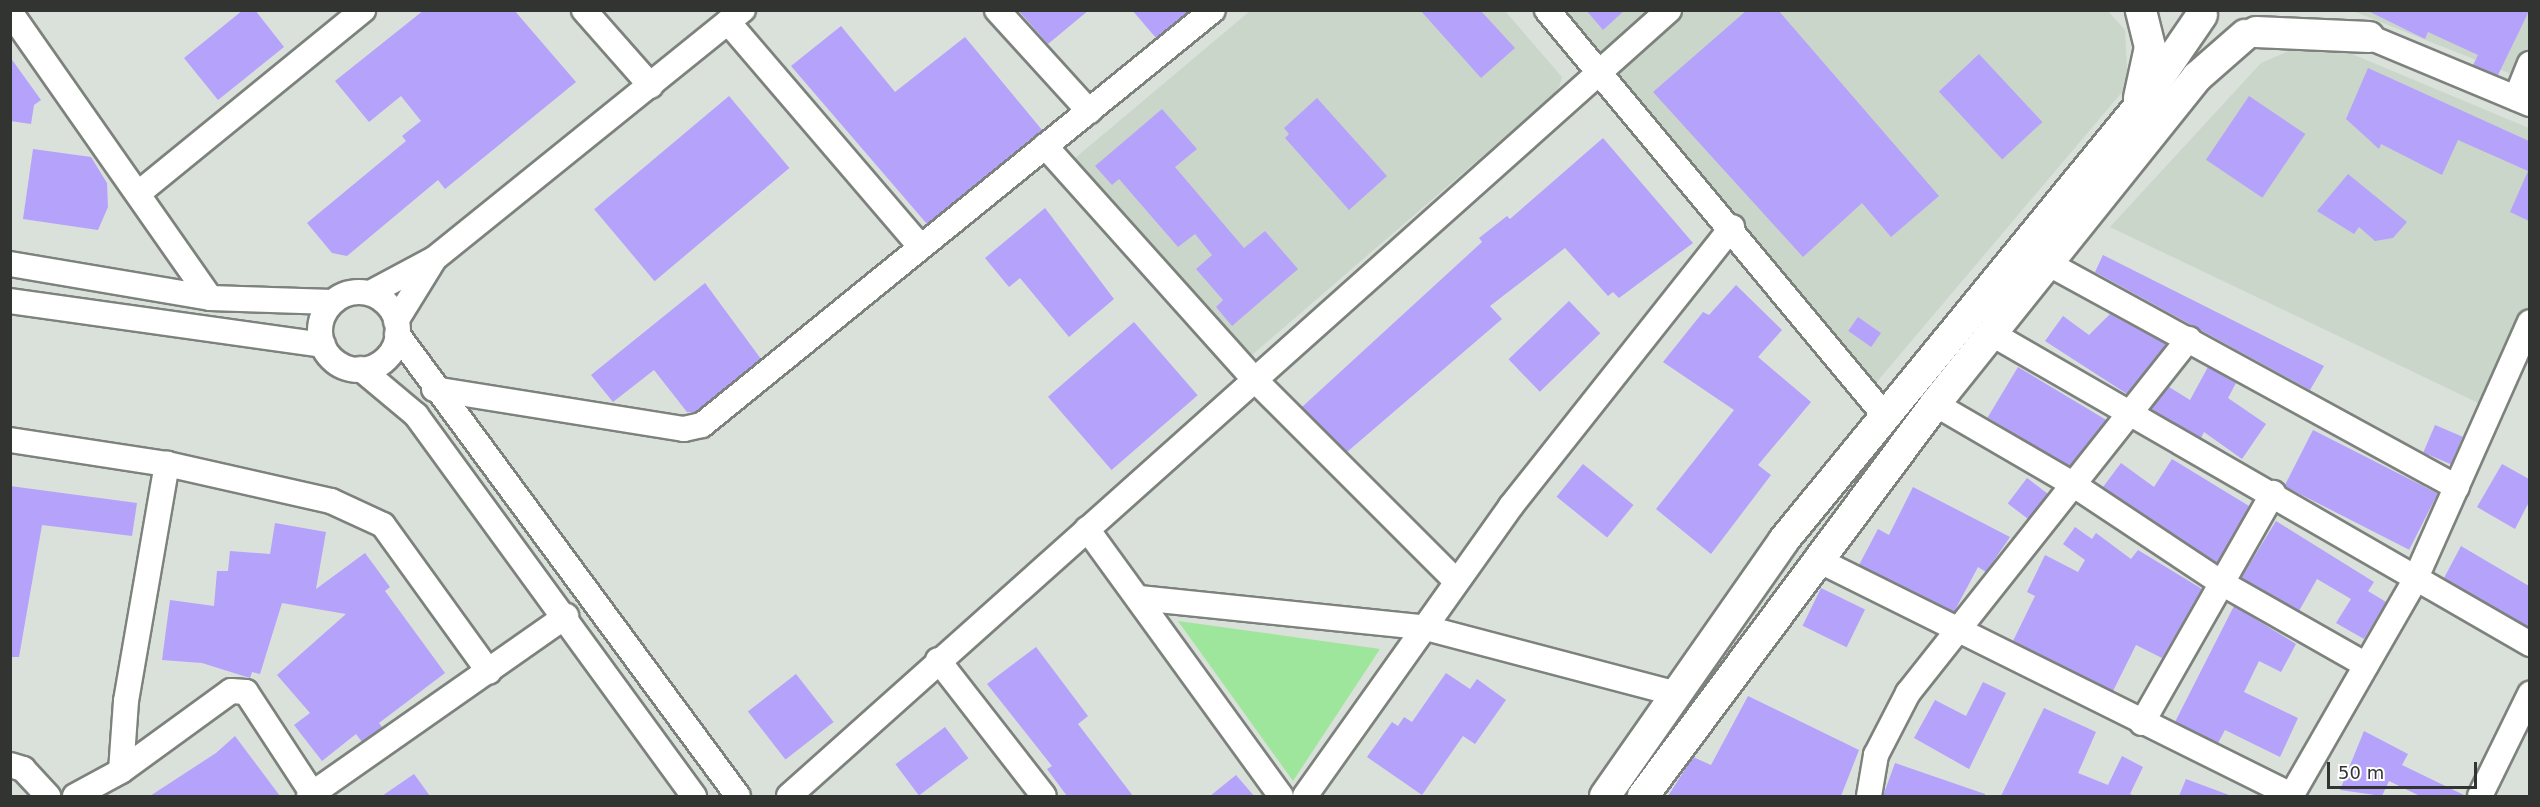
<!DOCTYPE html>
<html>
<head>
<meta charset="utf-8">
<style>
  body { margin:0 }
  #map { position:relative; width:2540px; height:807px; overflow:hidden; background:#dae0da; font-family:"DejaVu Sans",sans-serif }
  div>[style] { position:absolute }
  .built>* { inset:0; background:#cbd6ca }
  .green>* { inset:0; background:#9de69b }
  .building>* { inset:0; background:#b5a2fb; transform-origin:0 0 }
  .roads { filter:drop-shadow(2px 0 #7d827d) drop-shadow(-2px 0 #7d827d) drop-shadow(0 2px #7d827d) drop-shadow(0 -2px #7d827d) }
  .minor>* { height:24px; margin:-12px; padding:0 12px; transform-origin:12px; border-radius:12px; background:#fff }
  .minor>.ring { margin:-12px; padding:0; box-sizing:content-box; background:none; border:24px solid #fff; border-radius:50% }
  .major>* { height:30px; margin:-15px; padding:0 15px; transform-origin:15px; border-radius:15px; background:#fff }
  span { translate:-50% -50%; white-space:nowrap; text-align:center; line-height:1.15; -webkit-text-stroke:5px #fff; paint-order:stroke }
  .frame { position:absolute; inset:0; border:12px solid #323432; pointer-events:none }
  .scale { position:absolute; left:2327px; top:762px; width:150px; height:27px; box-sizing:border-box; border:3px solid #323432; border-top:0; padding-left:8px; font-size:18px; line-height:21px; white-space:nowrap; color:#323432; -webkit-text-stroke:4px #fff; paint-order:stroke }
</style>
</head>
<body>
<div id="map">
  <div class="built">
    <i style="clip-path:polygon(1250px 11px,1505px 11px,1562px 77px,1558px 91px,1238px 367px,1068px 164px)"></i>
    <i style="clip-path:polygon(1560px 11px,2108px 11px,2125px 30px,2128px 85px,1875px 384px)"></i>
    <i style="clip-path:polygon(2353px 11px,2529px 11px,2529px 81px)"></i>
    <i style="clip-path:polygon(2316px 39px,2529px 128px,2529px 335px,2495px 411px,2110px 227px,2261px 63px)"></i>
  </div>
  <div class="green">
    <i style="clip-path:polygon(1178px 621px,1380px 649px,1293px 781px)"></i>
  </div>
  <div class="building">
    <i style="clip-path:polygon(243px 10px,255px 10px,284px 47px,218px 100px,184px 58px)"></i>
    <i style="clip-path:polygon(424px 10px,514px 10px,576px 82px,445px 189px,438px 180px,347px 256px,332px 253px,307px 223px,406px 141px,402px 136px,421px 121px,401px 96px,369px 122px,335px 81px)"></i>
    <i style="clip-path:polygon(1018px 10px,1089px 10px,1048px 44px)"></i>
    <i style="clip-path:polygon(1132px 10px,1190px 10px,1156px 38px)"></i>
    <i style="clip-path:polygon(1420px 10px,1480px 10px,1515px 48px,1481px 78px)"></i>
    <i style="clip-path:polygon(1586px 10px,1625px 10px,1603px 30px)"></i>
    <i style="clip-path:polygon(1747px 10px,1778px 10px,1939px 196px,1891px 237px,1862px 203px,1803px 257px,1653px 92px)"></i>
    <i style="clip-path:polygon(2366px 10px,2529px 10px,2529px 11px,2498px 75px,2473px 65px,2478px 55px,2428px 32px,2425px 39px)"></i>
    <i style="clip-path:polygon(841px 26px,895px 92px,965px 37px,1042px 130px,927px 224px,791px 66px)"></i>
    <i style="left:1979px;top:54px;width:93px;height:55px;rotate:47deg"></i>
    <i style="clip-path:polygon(10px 57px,41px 100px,34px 105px,31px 124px,10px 121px)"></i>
    <i style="clip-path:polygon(2368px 68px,2529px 141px,2529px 221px,2510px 212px,2528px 171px,2458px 140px,2442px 175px,2381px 144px,2379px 149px,2346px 119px)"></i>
    <i style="left:729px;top:96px;width:94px;height:176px;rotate:50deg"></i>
    <i style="left:2249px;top:96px;width:68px;height:77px;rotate:34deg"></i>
    <i style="clip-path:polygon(1317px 98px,1387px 176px,1349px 210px,1285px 138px,1289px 134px,1284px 128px)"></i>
    <i style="clip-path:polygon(1162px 109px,1197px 149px,1175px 167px,1244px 248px,1265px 231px,1298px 269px,1232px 326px,1216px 307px,1223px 300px,1196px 269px,1212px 255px,1195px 234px,1178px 247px,1119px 179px,1112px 185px,1095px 166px)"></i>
    <i style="clip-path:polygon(1603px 138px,1693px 243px,1619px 298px,1613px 292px,1608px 296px,1565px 248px,1490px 306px,1502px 319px,1347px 452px,1302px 407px,1482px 242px,1479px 238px,1507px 216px,1510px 219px)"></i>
    <i style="clip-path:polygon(33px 149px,91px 157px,107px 183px,108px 207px,98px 230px,23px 219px)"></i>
    <i style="clip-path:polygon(2348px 174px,2407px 222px,2393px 238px,2375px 241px,2359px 227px,2354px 234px,2317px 211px)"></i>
    <i style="clip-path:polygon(1045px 208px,1114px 299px,1069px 337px,1020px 278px,1009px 287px,985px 258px)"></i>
    <i style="clip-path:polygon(2103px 255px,2324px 366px,2310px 390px,2095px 272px)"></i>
    <i style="clip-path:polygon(705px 283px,761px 359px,696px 412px,687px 412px,654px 370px,613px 402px,591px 375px)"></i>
    <i style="clip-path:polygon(1736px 285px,1782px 330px,1758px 357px,1811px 402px,1758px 465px,1771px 475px,1711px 554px,1656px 509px,1734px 410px,1663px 362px,1703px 312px,1709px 315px)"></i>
    <i style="left:1569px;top:301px;width:45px;height:84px;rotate:46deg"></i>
    <i style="clip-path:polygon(2110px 314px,2166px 344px,2127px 394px,2045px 341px,2063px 316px,2089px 335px)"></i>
    <i style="left:1858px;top:317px;width:28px;height:17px;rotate:35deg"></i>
    <i style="left:1134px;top:322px;width:97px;height:114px;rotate:49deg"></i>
    <i style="left:2018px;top:367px;width:104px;height:59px;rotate:31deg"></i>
    <i style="clip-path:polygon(2208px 367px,2236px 383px,2228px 398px,2266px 424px,2242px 459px,2204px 432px,2201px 438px,2151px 409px,2169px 387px,2190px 400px)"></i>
    <i style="left:2435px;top:425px;width:30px;height:30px;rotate:23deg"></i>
    <i style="left:2313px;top:430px;width:140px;height:63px;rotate:27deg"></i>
    <i style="clip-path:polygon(2172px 459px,2249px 506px,2217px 563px,2103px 487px,2121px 463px,2154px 487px)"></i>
    <i style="left:1583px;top:464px;width:65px;height:42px;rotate:39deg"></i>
    <i style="clip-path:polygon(2502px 464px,2529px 479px,2529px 502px,2515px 529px,2477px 507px)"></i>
    <i style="left:2027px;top:478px;width:26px;height:32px;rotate:37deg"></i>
    <i style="clip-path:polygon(10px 486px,137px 503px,132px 536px,42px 525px,19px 657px,10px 657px)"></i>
    <i style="clip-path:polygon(1913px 487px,2010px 537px,1986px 572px,1978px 567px,1954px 612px,1859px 565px,1878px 529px,1889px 535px)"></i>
    <i style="clip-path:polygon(2276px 521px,2374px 582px,2368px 591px,2386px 602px,2364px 639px,2336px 623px,2351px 599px,2317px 579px,2299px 611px,2241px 578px)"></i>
    <i style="clip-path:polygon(275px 523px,326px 532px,316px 589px,365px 553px,390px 587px,385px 591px,445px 673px,379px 723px,382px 727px,362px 742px,356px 734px,322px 761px,294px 725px,310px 713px,277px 675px,346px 614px,282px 603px,260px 674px,252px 672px,250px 678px,202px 663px,162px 660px,170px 600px,214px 606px,217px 571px,228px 571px,230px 551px,270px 554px)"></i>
    <i style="clip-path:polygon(2075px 527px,2092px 539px,2096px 533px,2131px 559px,2138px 550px,2202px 589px,2162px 658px,2136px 645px,2113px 691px,2013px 641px,2035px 596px,2027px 592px,2045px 555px,2078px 572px,2085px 560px,2063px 544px)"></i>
    <i style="clip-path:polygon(2461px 546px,2529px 586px,2529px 627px,2444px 578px)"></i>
    <i style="left:1821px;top:588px;width:49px;height:42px;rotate:26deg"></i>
    <i style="clip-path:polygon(2234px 606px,2296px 644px,2281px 672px,2259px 661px,2244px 692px,2298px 718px,2280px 757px,2225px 730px,2218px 743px,2175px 722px)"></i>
    <i style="clip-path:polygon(1036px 647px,1088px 716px,1078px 724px,1133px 796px,1067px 796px,1047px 769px,1052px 766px,987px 684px)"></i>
    <i style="clip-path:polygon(1446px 673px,1470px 689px,1477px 679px,1506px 700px,1475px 744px,1463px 736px,1422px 795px,1367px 757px,1392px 722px,1398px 726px,1404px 717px,1412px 722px)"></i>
    <i style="left:796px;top:674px;width:61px;height:61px;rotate:52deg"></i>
    <i style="clip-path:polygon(1983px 682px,2006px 693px,1969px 769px,1914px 738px,1935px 700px,1966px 716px)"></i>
    <i style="clip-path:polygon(1748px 696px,1859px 750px,1841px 796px,1668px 796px,1693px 757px,1711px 765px)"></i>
    <i style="clip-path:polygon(2044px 708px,2096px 732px,2078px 773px,2108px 785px,2122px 756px,2143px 767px,2130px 794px,2135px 796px,2001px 796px)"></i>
    <i style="left:945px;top:727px;width:39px;height:62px;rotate:53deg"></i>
    <i style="clip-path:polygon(2364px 731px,2408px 754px,2402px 765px,2466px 796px,2420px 796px,2389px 781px,2382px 796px,2340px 790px)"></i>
    <i style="clip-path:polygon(235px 736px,280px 796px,150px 796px,216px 753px)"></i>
    <i style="clip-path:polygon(1895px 763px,1985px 794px,1985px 796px,1883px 796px)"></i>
    <i style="clip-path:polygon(414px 774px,430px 796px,382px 796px)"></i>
    <i style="clip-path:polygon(1236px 775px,1254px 796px,1210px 796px)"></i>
    <i style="clip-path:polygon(2186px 779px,2229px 795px,2228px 796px,2179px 796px)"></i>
  </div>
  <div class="roads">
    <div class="minor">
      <i style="left:584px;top:10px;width:101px;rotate:48.6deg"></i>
      <i style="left:997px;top:10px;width:137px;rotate:47.7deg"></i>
      <i style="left:1547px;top:10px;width:530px;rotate:50.21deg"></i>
      <i style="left:10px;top:12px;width:349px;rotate:55deg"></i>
      <i style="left:728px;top:22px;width:296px;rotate:49.4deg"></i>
      <i style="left:2369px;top:37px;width:174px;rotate:22.6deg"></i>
      <i style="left:2516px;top:98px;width:37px;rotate:-68deg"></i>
      <i style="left:1045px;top:146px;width:314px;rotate:48.1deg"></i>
      <i style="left:1255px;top:380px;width:284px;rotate:45deg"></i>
      <i style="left:140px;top:192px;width:288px;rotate:-39.2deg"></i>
      <i style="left:10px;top:264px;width:203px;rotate:9.6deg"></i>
      <i style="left:210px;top:298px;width:122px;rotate:1.9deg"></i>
      <i style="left:2049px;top:264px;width:465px;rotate:28.7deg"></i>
      <i class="ring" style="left:320px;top:292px;width:54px;height:54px"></i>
      <i style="left:370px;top:293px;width:72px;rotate:-28deg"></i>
      <i style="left:434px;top:259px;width:397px;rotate:-38.9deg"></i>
      <i style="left:10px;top:301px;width:316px;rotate:8deg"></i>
      <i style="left:396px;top:321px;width:70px;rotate:-58.3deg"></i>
      <i style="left:397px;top:334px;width:574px;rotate:53.57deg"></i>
      <i style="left:1994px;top:335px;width:619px;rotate:29.96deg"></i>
      <i style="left:361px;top:369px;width:72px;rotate:39.9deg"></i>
      <i style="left:416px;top:415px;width:472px;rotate:53.9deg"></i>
      <i style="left:434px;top:389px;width:253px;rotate:9.1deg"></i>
      <i style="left:684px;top:429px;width:18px;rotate:-13deg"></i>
      <i style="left:702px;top:425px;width:658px;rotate:-39.08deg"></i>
      <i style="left:1935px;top:404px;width:161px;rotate:30.2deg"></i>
      <i style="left:2074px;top:485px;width:175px;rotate:33.6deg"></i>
      <i style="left:2220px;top:582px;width:168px;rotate:29.6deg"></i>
      <i style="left:10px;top:440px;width:159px;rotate:8.7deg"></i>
      <i style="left:167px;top:464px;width:168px;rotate:12.7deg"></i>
      <i style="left:331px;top:501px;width:57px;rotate:24.8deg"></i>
      <i style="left:383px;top:525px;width:181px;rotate:54.2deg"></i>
      <i style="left:1087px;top:529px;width:330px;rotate:54deg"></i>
      <i style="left:1816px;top:559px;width:530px;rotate:26.42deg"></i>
      <i style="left:1139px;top:598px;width:284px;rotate:5.9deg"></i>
      <i style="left:1422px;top:627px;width:260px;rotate:14.7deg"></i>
      <i style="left:938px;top:660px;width:172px;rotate:52.1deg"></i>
      <i style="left:2142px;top:723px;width:265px;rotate:-60.3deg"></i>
      <i style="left:10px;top:765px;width:14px;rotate:17deg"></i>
      <i style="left:23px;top:769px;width:37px;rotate:47deg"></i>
      <i style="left:121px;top:771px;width:70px;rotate:-85.9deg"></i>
      <i style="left:126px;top:701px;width:241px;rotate:-80.2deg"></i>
      <i style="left:75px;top:796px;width:52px;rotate:-28.5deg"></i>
      <i style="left:121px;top:771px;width:136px;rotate:-36deg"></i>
      <i style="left:231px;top:691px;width:15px;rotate:4deg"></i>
      <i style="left:246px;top:692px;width:124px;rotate:56.8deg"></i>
      <i style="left:309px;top:796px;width:314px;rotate:-35deg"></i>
      <i style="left:789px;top:796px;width:1180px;rotate:-41.77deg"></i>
      <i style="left:1305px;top:796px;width:356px;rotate:-54.6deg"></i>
      <i style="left:1511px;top:506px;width:356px;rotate:-51.6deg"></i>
      <i style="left:1869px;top:796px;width:42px;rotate:-80.3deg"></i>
      <i style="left:1876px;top:755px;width:70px;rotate:-62.7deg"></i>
      <i style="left:1908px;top:693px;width:452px;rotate:-51.6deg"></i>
      <i style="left:2291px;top:796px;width:249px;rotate:-60.1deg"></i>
      <i style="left:2415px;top:580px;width:282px;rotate:-66deg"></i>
      <i style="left:2480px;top:796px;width:114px;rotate:-63.9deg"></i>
    </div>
    <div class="major">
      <i style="left:2256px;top:32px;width:113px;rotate:2.5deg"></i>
      <i style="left:2139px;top:98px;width:52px;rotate:-77.8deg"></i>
      <i style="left:2150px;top:47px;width:38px;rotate:-104deg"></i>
      <i style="left:1605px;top:796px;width:312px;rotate:-55deg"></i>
      <i style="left:1784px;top:540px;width:564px;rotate:-50.69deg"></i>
      <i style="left:2141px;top:104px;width:108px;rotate:-55.6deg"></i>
      <i style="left:1643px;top:796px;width:489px;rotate:-53.3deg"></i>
      <i style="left:1935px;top:404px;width:419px;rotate:-51.3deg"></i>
      <i style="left:2197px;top:77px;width:64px;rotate:-41.2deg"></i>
    </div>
  </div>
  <div class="frame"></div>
  <div class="scale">50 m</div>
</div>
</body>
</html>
